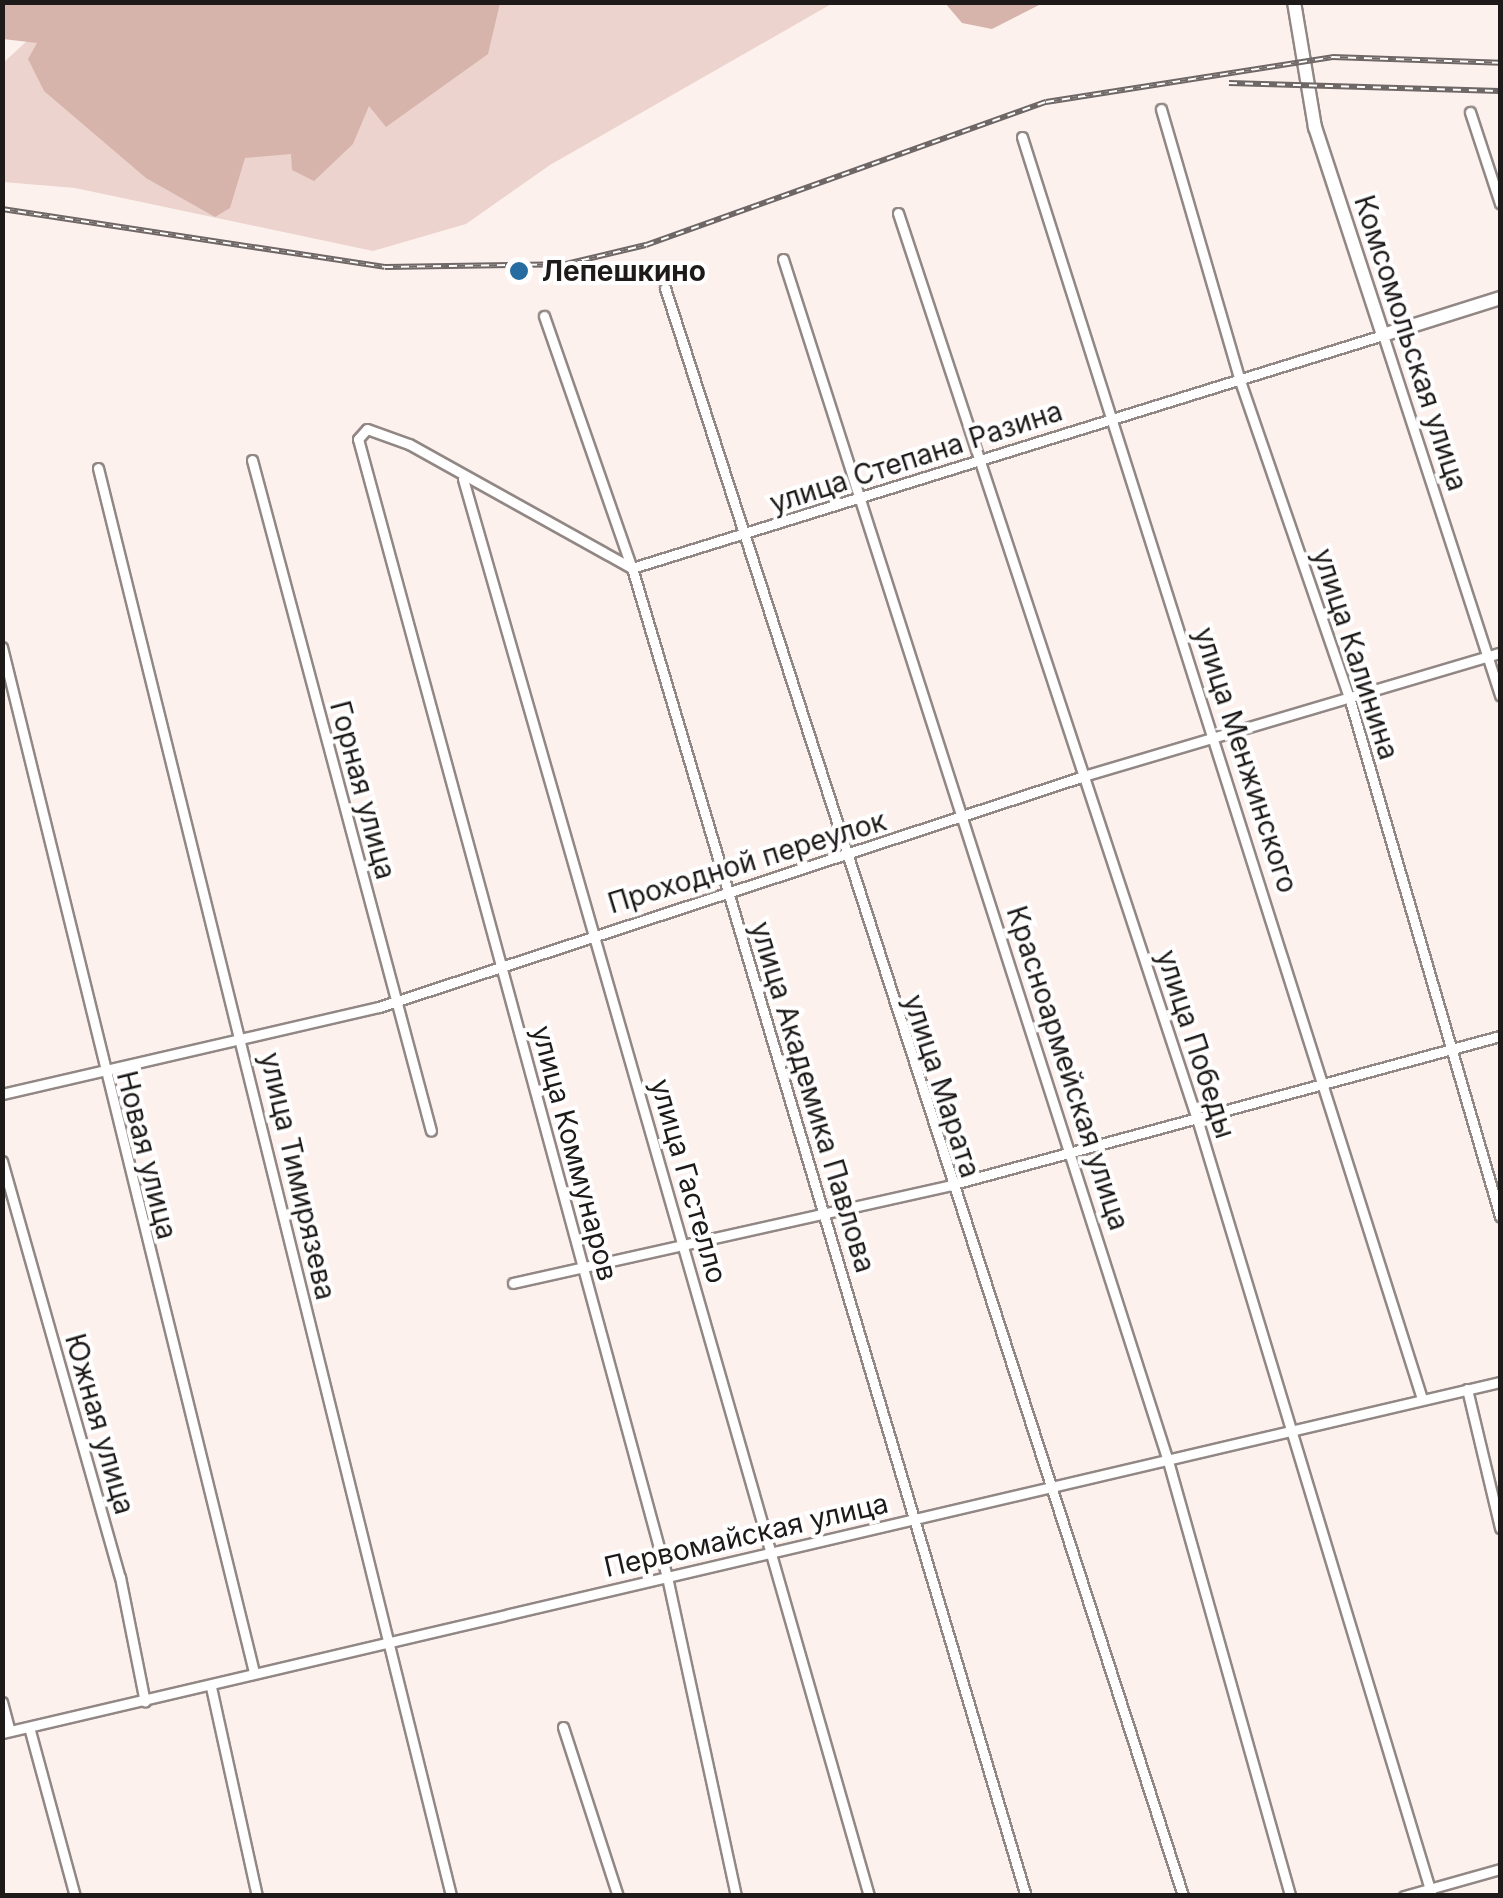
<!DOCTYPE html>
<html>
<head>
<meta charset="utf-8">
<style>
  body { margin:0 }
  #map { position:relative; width:1503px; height:1898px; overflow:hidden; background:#fdf1ee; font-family:Inter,sans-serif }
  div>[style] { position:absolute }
  .green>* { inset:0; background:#ecd3cd }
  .forest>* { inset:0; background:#d7b4ab }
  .roads { filter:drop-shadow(2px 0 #918784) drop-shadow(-2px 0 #918784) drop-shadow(0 2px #918784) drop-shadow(0 -2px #918784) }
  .street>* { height:9px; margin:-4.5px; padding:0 4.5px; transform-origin:4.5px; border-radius:4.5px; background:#fff }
  .secondary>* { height:12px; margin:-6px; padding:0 6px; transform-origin:6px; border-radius:6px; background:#fff }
  .rail>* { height:6px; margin-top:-3px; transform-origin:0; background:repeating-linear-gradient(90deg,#fff 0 8px,#6e6766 0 16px); box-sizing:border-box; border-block:2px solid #6e6766 }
  .dots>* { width:28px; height:28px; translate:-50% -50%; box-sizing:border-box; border:5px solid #fff; border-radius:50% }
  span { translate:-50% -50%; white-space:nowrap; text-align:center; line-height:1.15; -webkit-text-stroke:8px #fff; paint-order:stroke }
  .poi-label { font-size:28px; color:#1e1a19; font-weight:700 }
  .left { translate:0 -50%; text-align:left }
  .street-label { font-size:28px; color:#1e1a19 }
  .frame { position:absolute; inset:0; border:5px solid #1e1a19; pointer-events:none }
</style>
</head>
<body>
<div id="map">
  <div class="green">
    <i style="clip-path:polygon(68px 3px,833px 3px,550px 165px,466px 224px,373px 251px,75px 188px,3px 182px,2px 64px)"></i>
  </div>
  <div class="forest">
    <i style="clip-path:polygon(3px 2px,500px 2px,500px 3px,488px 54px,386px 127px,369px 106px,353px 144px,314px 181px,292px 170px,291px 154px,245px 158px,230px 208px,215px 217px,146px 178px,44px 91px,28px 59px,37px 43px,3px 39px)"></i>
    <i style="clip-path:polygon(945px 3px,1043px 3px,992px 29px,962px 23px)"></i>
  </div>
  <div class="roads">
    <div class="street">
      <i style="left:1161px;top:109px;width:280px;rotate:73.8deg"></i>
      <i style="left:1239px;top:378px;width:337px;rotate:71deg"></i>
      <i style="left:1349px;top:697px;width:541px;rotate:73.78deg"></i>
      <i style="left:1470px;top:112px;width:96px;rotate:71.8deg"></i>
      <i style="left:1022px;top:137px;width:1324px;rotate:72.41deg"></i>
      <i style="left:898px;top:213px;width:957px;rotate:71.74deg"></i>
      <i style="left:1198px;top:1122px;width:809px;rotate:73.18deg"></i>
      <i style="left:783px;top:259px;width:1262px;rotate:72.24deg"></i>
      <i style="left:1168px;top:1461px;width:452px;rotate:74.3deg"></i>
      <i style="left:665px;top:288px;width:1689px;rotate:72.14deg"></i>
      <i style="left:544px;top:316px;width:267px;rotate:70.8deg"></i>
      <i style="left:632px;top:568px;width:1385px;rotate:73.48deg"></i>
      <i style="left:252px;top:460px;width:694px;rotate:75.06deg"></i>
      <i style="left:98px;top:468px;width:1471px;rotate:76.11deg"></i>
      <i style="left:463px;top:479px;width:1474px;rotate:74.01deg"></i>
      <i style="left:2px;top:647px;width:1056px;rotate:76.19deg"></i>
      <i style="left:2px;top:1094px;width:387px;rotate:-13deg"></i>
      <i style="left:379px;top:1007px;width:745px;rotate:-18.14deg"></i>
      <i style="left:1087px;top:775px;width:431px;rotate:-16.5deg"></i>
      <i style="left:2px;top:1161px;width:432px;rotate:74.2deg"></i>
      <i style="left:120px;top:1577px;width:127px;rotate:78.7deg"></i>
      <i style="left:513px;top:1283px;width:448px;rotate:-12.6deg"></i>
      <i style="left:950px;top:1185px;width:570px;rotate:-15.16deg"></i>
      <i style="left:1467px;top:1389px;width:143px;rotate:76.6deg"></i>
      <i style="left:211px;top:1687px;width:214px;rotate:77.6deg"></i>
      <i style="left:2px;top:1702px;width:30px;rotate:75deg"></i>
      <i style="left:29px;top:1727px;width:175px;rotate:74.8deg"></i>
      <i style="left:563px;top:1727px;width:178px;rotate:72deg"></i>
      <i style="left:2px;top:1733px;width:1539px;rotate:-13.19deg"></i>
      <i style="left:736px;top:1896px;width:326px;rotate:-102.2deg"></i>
      <i style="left:667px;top:1577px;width:1179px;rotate:-105.19deg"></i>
      <i style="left:358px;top:439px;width:13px;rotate:-48deg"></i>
      <i style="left:367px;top:429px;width:45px;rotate:19.7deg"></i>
      <i style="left:409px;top:444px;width:255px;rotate:29.1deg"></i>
      <i style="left:632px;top:568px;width:786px;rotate:-17.24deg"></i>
      <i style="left:1383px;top:335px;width:379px;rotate:72deg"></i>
      <i style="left:1404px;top:1896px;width:100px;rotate:-15.7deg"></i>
    </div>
    <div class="secondary">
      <i style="left:1294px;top:2px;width:127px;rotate:80.5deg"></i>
      <i style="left:1315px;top:127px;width:219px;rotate:71.9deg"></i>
      <i style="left:1383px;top:335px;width:123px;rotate:-17.5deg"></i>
    </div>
  </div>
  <div class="rail">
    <i style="left:1499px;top:2px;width:2px;rotate:63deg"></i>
    <i style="left:1229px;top:83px;width:271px;rotate:1.7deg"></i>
    <i style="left:2px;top:209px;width:387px;rotate:8.6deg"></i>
    <i style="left:385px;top:267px;width:181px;rotate:-0.9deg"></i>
    <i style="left:566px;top:264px;width:82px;rotate:-13.4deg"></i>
    <i style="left:646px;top:245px;width:425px;rotate:-19.7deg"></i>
    <i style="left:1046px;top:102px;width:290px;rotate:-8.9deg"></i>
    <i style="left:1332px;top:57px;width:168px;rotate:2deg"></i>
  </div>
  <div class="dots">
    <i style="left:519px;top:271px;background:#266ca0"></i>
  </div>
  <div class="poi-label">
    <span class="left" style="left:542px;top:271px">Лепешкино</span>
  </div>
  <div class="street-label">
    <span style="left:1411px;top:343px;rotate:72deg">Комсомольская улица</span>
    <span style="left:916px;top:457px;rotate:-18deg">улица Степана Разина</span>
    <span style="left:1356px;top:654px;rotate:72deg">улица Калинина</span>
    <span style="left:1246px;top:760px;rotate:72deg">улица Менжинского</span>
    <span style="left:363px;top:790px;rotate:75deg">Горная улица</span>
    <span style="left:747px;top:862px;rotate:-17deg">Проходной переулок</span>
    <span style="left:1196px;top:1044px;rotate:72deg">улица Победы</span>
    <span style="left:1068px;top:1068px;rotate:72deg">Красноармейская улица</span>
    <span style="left:942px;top:1086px;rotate:72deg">улица Марата</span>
    <span style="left:813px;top:1097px;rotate:73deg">улица Академика Павлова</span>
    <span style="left:575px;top:1153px;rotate:75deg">улица Коммунаров</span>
    <span style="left:147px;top:1155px;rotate:76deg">Новая улица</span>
    <span style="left:298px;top:1176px;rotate:77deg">улица Тимирязева</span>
    <span style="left:689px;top:1181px;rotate:74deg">улица Гастелло</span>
    <span style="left:100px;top:1424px;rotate:74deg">Южная улица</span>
    <span style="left:746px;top:1535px;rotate:-13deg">Первомайская улица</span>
  </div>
  <div class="frame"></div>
</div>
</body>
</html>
